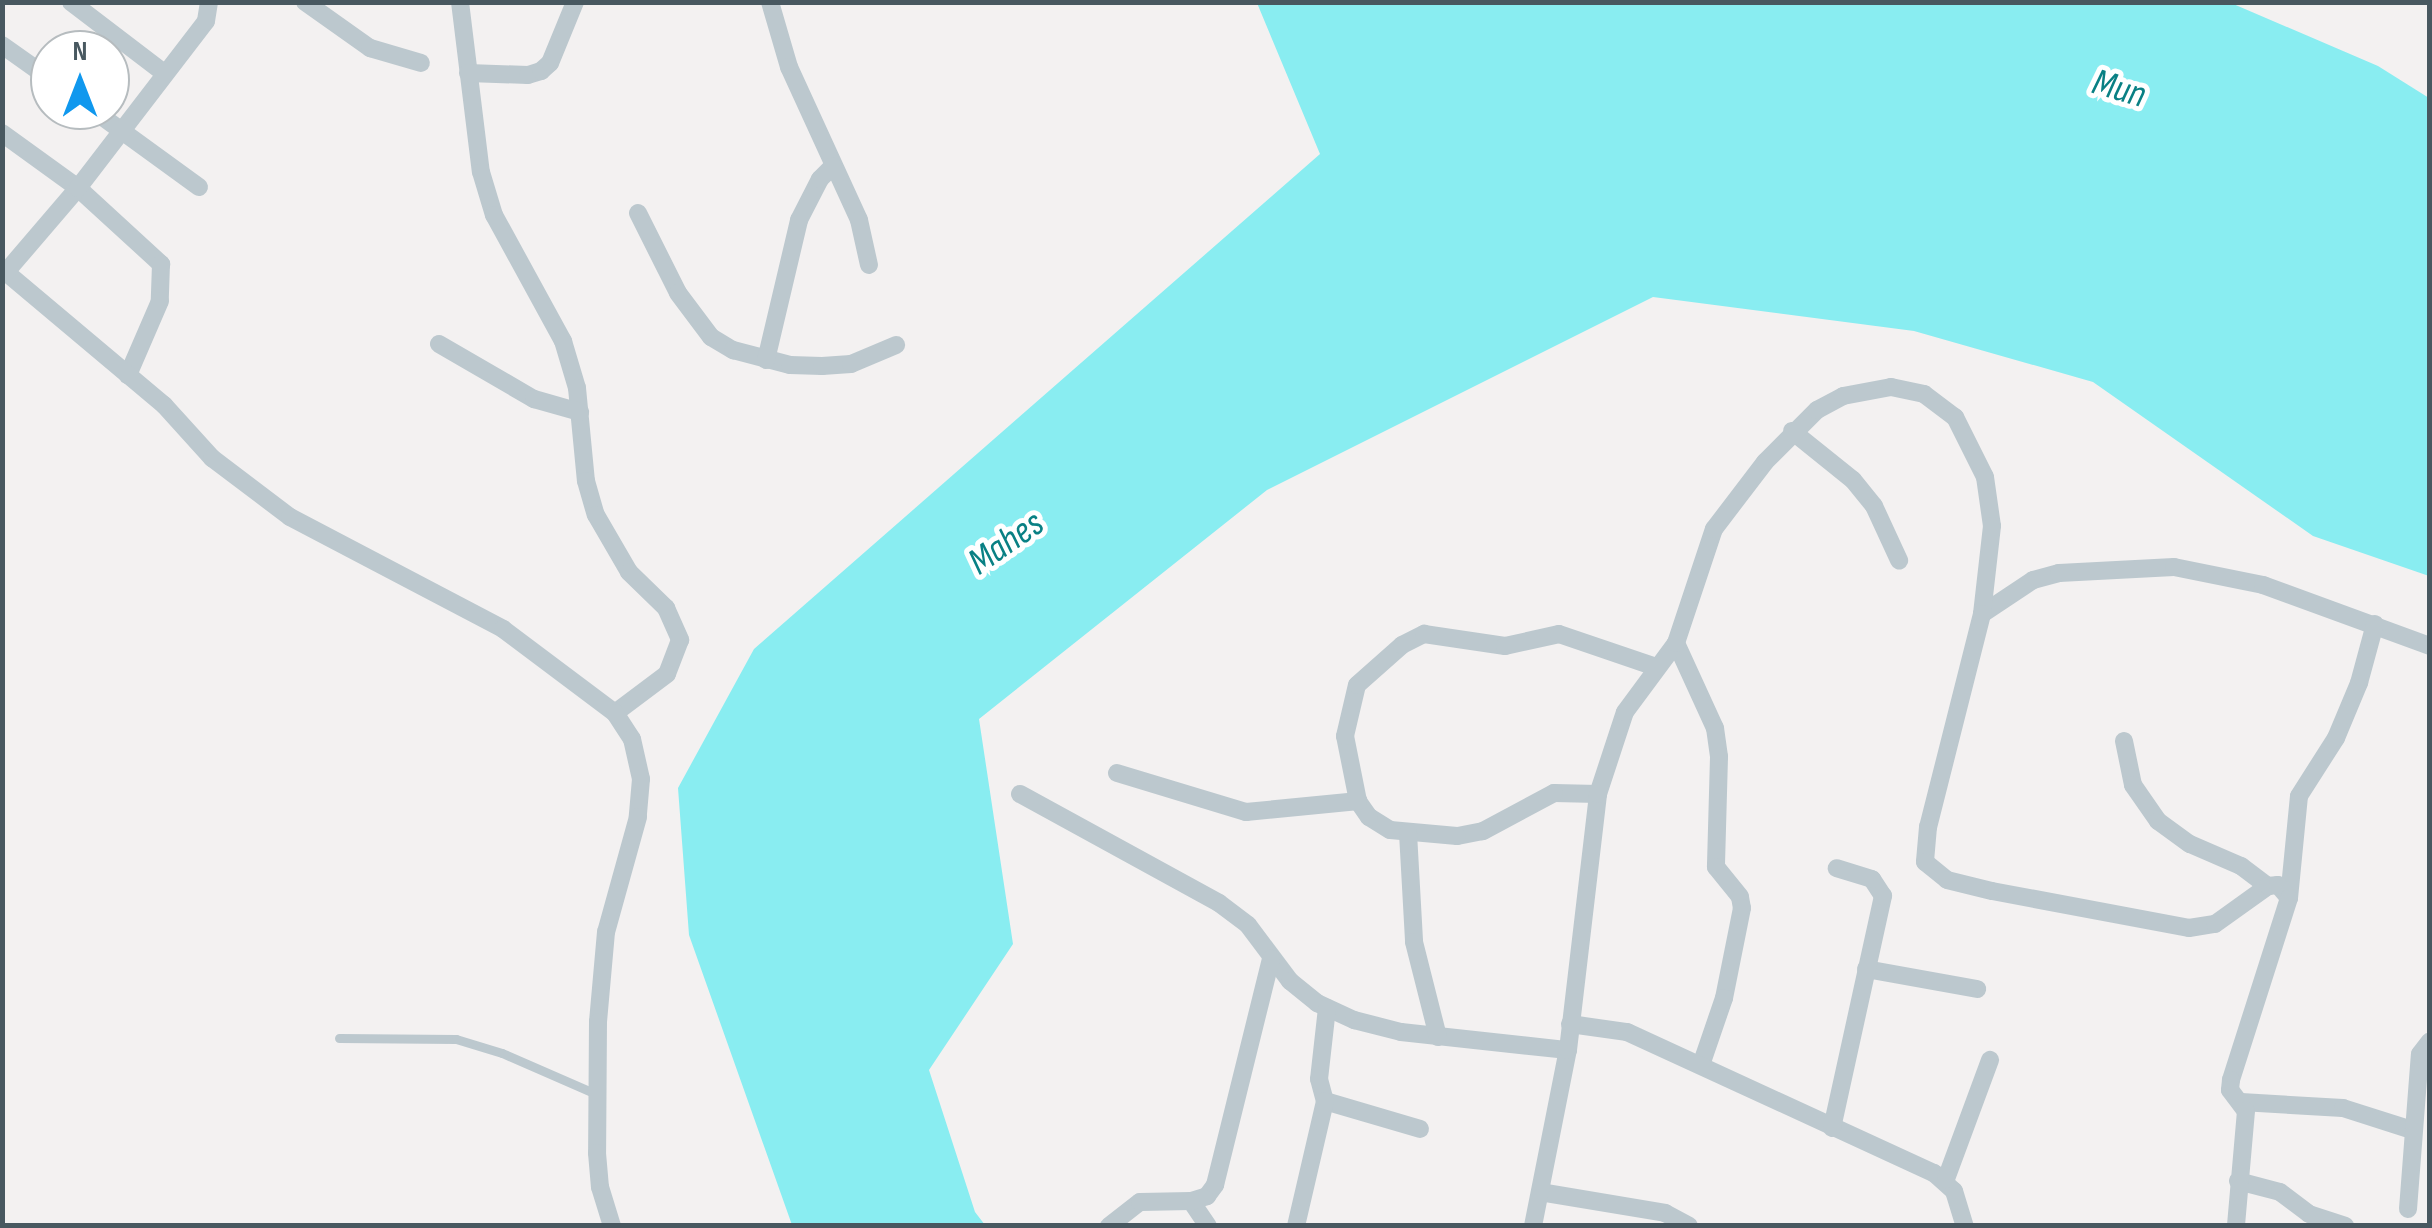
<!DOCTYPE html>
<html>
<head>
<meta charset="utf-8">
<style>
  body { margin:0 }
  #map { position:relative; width:2432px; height:1228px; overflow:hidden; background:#f3f1f1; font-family:"Sofia Sans Condensed",sans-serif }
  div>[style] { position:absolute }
  .water>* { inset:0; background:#89edf1 }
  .service>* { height:9px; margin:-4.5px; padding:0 4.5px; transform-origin:4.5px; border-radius:4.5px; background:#bcc8ce }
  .minor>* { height:18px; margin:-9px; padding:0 9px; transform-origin:9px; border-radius:9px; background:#bcc8ce }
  span { translate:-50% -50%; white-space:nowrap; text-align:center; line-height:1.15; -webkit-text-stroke:10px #fff; paint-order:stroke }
  .water-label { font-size:38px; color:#098084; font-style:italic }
  .frame { position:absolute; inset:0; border:5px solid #485860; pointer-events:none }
  .north { position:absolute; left:30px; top:30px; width:100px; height:100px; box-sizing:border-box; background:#fff; border:2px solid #b6bcbf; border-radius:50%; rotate:0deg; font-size:28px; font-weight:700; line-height:40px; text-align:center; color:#485860 }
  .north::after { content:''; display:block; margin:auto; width:35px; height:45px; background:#1098ee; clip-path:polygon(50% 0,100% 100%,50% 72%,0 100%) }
</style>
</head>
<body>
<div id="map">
  <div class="water">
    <i style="clip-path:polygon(1257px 3px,2231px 3px,2378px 66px,2429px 98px,2429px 576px,2313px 536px,2093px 382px,1914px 331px,1653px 297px,1267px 490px,979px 719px,1013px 944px,929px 1070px,975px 1212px,985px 1225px,792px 1225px,689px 935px,678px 788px,754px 649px,1320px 154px)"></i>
  </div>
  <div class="service">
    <i style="left:339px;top:1038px;width:117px;rotate:0.5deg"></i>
    <i style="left:456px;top:1039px;width:48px;rotate:16.9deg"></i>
    <i style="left:502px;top:1053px;width:103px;rotate:23.6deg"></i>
  </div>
  <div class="minor">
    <i style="left:71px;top:2px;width:116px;rotate:37.3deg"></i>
    <i style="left:305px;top:2px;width:80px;rotate:35.3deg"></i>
    <i style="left:370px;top:48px;width:53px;rotate:16.4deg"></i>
    <i style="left:460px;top:2px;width:171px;rotate:83deg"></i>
    <i style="left:481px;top:172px;width:45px;rotate:73.2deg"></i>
    <i style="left:494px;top:215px;width:144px;rotate:61.3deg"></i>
    <i style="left:563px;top:341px;width:49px;rotate:73.4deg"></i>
    <i style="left:577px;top:388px;width:93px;rotate:84.5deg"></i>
    <i style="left:586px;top:481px;width:35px;rotate:74deg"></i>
    <i style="left:596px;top:515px;width:66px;rotate:59.9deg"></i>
    <i style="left:629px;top:572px;width:52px;rotate:44.2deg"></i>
    <i style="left:666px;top:608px;width:35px;rotate:66deg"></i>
    <i style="left:680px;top:640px;width:36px;rotate:111deg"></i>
    <i style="left:667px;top:674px;width:65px;rotate:143.1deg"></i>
    <i style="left:770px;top:2px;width:68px;rotate:73.7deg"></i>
    <i style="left:789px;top:67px;width:168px;rotate:65.4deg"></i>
    <i style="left:859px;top:220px;width:46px;rotate:77.5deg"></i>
    <i style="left:2px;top:45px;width:59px;rotate:35.3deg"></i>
    <i style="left:468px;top:73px;width:60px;rotate:1.9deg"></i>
    <i style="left:528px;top:75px;width:14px;rotate:-17deg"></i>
    <i style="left:541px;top:71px;width:12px;rotate:-42deg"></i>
    <i style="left:550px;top:63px;width:66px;rotate:-67.7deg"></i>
    <i style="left:93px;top:110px;width:131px;rotate:36deg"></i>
    <i style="left:2px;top:133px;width:94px;rotate:35.9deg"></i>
    <i style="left:78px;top:188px;width:113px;rotate:42.5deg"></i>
    <i style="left:161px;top:264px;width:37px;rotate:92deg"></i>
    <i style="left:160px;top:301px;width:81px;rotate:113.4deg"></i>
    <i style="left:638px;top:213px;width:89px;rotate:63.4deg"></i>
    <i style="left:678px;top:293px;width:55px;rotate:53.1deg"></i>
    <i style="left:711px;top:337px;width:26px;rotate:31deg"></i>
    <i style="left:733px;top:350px;width:59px;rotate:14.7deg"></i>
    <i style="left:790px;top:365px;width:32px;rotate:2deg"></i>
    <i style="left:822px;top:366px;width:29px;rotate:-4deg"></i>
    <i style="left:851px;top:364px;width:49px;rotate:-22.9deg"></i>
    <i style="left:2px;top:269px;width:212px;rotate:40deg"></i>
    <i style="left:164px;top:405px;width:72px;rotate:47.8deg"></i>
    <i style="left:212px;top:458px;width:98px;rotate:37.1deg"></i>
    <i style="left:290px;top:517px;width:241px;rotate:27.7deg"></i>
    <i style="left:503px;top:629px;width:140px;rotate:36.9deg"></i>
    <i style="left:615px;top:713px;width:31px;rotate:57deg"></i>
    <i style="left:632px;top:739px;width:41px;rotate:77.3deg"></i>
    <i style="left:641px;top:779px;width:38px;rotate:95deg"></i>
    <i style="left:638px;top:817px;width:119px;rotate:105.5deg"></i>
    <i style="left:606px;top:932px;width:90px;rotate:95.1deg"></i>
    <i style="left:598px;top:1022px;width:131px;rotate:90.4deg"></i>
    <i style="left:597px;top:1153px;width:34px;rotate:85deg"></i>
    <i style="left:600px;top:1187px;width:41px;rotate:72.9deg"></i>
    <i style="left:6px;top:272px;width:111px;rotate:-49.4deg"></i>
    <i style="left:78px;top:188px;width:210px;rotate:-52.5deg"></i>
    <i style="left:206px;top:21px;width:19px;rotate:-81deg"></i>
    <i style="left:439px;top:344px;width:110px;rotate:30.1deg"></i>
    <i style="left:534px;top:399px;width:48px;rotate:15.8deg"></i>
    <i style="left:766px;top:360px;width:144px;rotate:-76.7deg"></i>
    <i style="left:799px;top:220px;width:46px;rotate:-62.9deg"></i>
    <i style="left:820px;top:179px;width:18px;rotate:-45deg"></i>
    <i style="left:1792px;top:431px;width:78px;rotate:38.8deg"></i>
    <i style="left:1853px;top:480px;width:33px;rotate:51deg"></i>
    <i style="left:1874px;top:506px;width:60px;rotate:65.2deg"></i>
    <i style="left:1982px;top:614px;width:61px;rotate:-33.7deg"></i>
    <i style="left:2033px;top:580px;width:27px;rotate:-15deg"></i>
    <i style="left:2059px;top:573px;width:115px;rotate:-3deg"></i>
    <i style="left:2174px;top:567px;width:91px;rotate:11.4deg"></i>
    <i style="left:2263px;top:585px;width:178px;rotate:20.1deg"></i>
    <i style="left:1676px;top:643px;width:94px;rotate:65.4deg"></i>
    <i style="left:1715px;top:728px;width:29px;rotate:82deg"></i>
    <i style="left:1719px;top:757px;width:110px;rotate:91.6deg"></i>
    <i style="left:1716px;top:867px;width:38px;rotate:51deg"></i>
    <i style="left:1740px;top:897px;width:11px;rotate:80deg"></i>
    <i style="left:1742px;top:908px;width:92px;rotate:101.3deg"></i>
    <i style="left:1724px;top:998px;width:71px;rotate:108.9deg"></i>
    <i style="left:2124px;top:741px;width:45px;rotate:78.4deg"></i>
    <i style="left:2133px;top:785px;width:44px;rotate:55.2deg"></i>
    <i style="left:2158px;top:821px;width:39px;rotate:36deg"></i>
    <i style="left:2190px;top:844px;width:56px;rotate:23.3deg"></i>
    <i style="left:2241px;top:866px;width:34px;rotate:37deg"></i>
    <i style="left:1117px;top:773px;width:135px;rotate:16.8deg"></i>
    <i style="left:1246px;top:812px;width:113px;rotate:-5.6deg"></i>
    <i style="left:1020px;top:794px;width:227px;rotate:28.7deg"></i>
    <i style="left:1219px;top:903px;width:36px;rotate:37deg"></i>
    <i style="left:1248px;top:925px;width:70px;rotate:53.1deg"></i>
    <i style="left:1290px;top:981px;width:35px;rotate:39deg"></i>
    <i style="left:1317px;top:1003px;width:41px;rotate:24.7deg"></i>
    <i style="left:1354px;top:1020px;width:49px;rotate:14.3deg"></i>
    <i style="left:1401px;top:1032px;width:168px;rotate:6.2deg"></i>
    <i style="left:1598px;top:794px;width:44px;rotate:-178.7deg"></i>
    <i style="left:1554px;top:793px;width:81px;rotate:151.8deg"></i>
    <i style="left:1483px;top:831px;width:26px;rotate:169deg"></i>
    <i style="left:1457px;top:836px;width:67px;rotate:-174.9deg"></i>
    <i style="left:1390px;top:830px;width:25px;rotate:-148deg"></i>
    <i style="left:1369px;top:817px;width:19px;rotate:-125deg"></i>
    <i style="left:1358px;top:801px;width:66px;rotate:-101.3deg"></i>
    <i style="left:1345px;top:736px;width:52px;rotate:-76.8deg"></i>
    <i style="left:1357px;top:685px;width:60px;rotate:-41.6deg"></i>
    <i style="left:1402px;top:645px;width:25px;rotate:-27deg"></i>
    <i style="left:1424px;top:634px;width:82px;rotate:8.4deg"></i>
    <i style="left:1505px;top:646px;width:55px;rotate:-12.5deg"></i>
    <i style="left:1559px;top:634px;width:102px;rotate:18.8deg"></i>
    <i style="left:1408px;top:833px;width:109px;rotate:86.8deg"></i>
    <i style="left:1414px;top:942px;width:98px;rotate:75.8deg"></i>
    <i style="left:2289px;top:898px;width:102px;rotate:-84.4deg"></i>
    <i style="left:2299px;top:796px;width:69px;rotate:-57.5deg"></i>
    <i style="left:2336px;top:738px;width:60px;rotate:-67.3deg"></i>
    <i style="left:2359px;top:683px;width:61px;rotate:-74.8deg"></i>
    <i style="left:1866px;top:969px;width:113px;rotate:10.2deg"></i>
    <i style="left:1327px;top:1008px;width:71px;rotate:96.4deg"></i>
    <i style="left:1319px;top:1079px;width:23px;rotate:75deg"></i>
    <i style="left:1325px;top:1101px;width:99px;rotate:16.4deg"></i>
    <i style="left:1570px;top:1024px;width:58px;rotate:8deg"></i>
    <i style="left:1627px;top:1032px;width:338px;rotate:24.7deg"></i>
    <i style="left:1934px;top:1173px;width:27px;rotate:42deg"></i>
    <i style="left:1954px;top:1191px;width:37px;rotate:73deg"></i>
    <i style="left:2241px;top:1102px;width:102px;rotate:3.4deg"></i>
    <i style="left:2343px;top:1108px;width:72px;rotate:17.7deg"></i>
    <i style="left:1832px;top:1128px;width:238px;rotate:-77.6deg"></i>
    <i style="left:1883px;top:896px;width:20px;rotate:-123deg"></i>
    <i style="left:1872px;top:879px;width:37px;rotate:-163deg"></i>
    <i style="left:1946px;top:1179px;width:127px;rotate:-69.7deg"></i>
    <i style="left:2238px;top:1181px;width:43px;rotate:14.7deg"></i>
    <i style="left:2280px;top:1192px;width:36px;rotate:37deg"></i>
    <i style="left:2309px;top:1214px;width:38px;rotate:18deg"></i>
    <i style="left:1540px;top:1192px;width:127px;rotate:9.5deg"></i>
    <i style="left:1665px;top:1213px;width:27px;rotate:28deg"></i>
    <i style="left:1191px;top:1201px;width:30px;rotate:56deg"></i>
    <i style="left:2408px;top:1209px;width:155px;rotate:-85.6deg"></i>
    <i style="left:2420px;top:1054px;width:16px;rotate:-52deg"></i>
    <i style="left:1109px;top:1226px;width:39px;rotate:-38deg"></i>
    <i style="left:1140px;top:1202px;width:51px;rotate:-1.1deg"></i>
    <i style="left:1191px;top:1201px;width:17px;rotate:-17deg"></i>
    <i style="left:1207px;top:1196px;width:14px;rotate:-54deg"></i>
    <i style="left:1215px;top:1185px;width:233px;rotate:-76.1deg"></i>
    <i style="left:1296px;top:1226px;width:128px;rotate:-76.9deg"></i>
    <i style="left:1533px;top:1226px;width:179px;rotate:-78.8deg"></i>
    <i style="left:1568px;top:1050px;width:258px;rotate:-83.3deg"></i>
    <i style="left:1598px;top:794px;width:86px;rotate:-71.8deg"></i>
    <i style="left:1625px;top:712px;width:86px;rotate:-53.5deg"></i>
    <i style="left:1676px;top:643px;width:120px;rotate:-71.6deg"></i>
    <i style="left:1714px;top:529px;width:84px;rotate:-52.7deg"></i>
    <i style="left:1765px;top:462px;width:74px;rotate:-45deg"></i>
    <i style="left:1817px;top:410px;width:30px;rotate:-28deg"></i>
    <i style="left:1843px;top:396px;width:49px;rotate:-10.6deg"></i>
    <i style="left:1891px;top:387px;width:34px;rotate:12deg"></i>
    <i style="left:1924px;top:394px;width:39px;rotate:37deg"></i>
    <i style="left:1955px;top:417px;width:67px;rotate:63.4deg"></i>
    <i style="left:1985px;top:477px;width:49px;rotate:81.9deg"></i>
    <i style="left:1992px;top:526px;width:89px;rotate:96.5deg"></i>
    <i style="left:1982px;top:614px;width:220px;rotate:104.2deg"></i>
    <i style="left:1928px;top:827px;width:35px;rotate:95deg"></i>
    <i style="left:1925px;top:862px;width:28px;rotate:39deg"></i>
    <i style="left:1947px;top:880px;width:46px;rotate:13.7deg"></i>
    <i style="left:1992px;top:891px;width:200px;rotate:10.6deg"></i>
    <i style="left:2189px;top:928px;width:26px;rotate:-9deg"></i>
    <i style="left:2215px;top:924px;width:65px;rotate:-35.6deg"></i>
    <i style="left:2268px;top:886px;width:10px;rotate:-6deg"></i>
    <i style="left:2278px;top:885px;width:17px;rotate:50deg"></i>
    <i style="left:2289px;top:898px;width:191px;rotate:107.7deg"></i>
    <i style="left:2231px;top:1080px;width:10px;rotate:96deg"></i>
    <i style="left:2230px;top:1090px;width:26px;rotate:53deg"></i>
    <i style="left:2246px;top:1111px;width:115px;rotate:95deg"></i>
  </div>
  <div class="water-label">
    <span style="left:2119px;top:89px;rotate:16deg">Mun</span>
    <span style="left:1006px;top:543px;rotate:-35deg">Mahes</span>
  </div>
  <div class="frame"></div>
  <div class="north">N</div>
</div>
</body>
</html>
